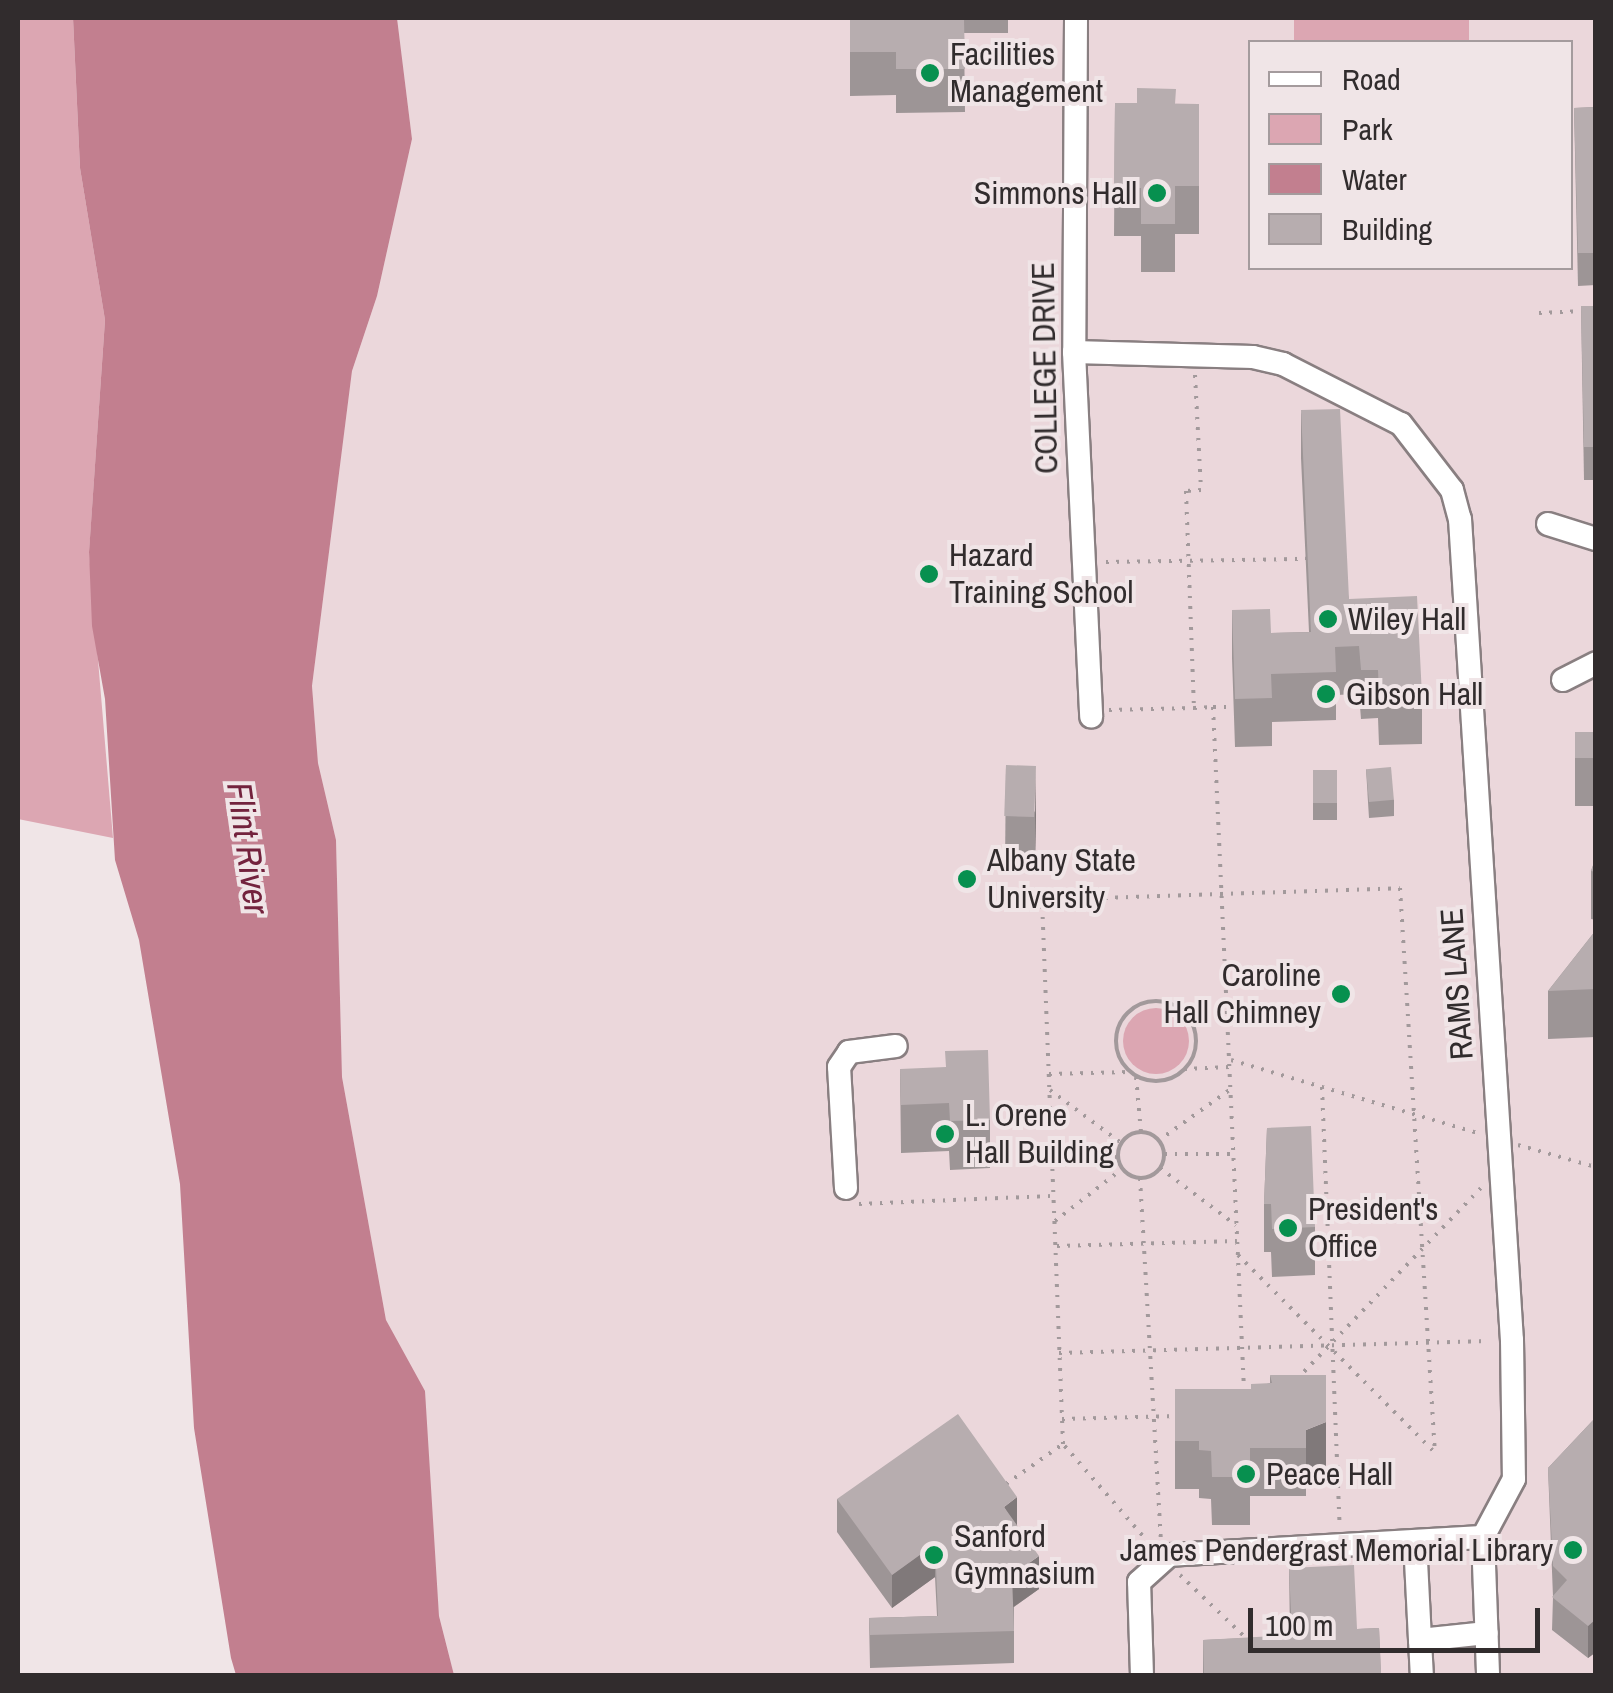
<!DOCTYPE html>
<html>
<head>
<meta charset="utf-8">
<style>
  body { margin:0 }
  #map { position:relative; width:1613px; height:1693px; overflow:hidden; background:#f0e5e7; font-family:"Archivo Narrow",sans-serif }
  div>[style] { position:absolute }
  .built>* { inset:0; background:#ebd7db }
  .green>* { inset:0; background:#dca6b2; transform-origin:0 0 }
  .round { border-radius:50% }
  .water>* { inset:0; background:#c27f8f }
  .path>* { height:4px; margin-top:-2px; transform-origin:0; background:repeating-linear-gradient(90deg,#a2999b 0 2.5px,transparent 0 10.5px) }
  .path>.ring { margin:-2px; padding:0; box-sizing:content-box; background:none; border:4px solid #a2999b; border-radius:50% }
  .roads { filter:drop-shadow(2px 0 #897f81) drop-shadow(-2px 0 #897f81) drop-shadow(0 2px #897f81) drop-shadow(0 -2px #897f81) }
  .minor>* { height:22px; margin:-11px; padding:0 11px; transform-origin:11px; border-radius:11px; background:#fff }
  .wall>* { inset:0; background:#9d9596; transform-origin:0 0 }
  .shaded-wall>* { inset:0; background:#80797a }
  .building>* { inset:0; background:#b7adaf; transform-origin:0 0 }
  .dots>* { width:28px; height:28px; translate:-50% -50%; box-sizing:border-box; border:5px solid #f0e5e7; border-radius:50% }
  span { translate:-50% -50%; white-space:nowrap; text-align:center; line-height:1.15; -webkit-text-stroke:8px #f0e5e7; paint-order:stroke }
  .poi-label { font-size:32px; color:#312c2d }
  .left { translate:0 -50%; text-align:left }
  .right { translate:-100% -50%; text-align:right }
  .street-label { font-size:32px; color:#312c2d }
  .water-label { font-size:35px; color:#73223d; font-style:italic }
  .frame { position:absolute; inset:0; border:20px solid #312c2d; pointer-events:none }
  .legend { position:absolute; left:1248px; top:40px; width:325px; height:230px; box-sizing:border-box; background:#f0e5e7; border:2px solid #a49b9d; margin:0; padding:12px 18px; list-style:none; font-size:30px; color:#312c2d }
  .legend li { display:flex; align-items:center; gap:20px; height:50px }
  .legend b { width:50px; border:2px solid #a49b9d }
  .scale { position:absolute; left:1248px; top:1608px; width:292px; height:45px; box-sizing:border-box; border:5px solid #312c2d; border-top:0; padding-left:12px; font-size:30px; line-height:35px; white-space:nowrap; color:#312c2d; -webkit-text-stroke:8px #f0e5e7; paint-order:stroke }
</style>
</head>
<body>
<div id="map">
  <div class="built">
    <i style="clip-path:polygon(evenodd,397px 18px,1595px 18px,1595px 1675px,454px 1675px,439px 1616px,426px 1474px,386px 1320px,342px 1077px,336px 840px,318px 763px,312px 686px,352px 371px,377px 296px,412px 139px,397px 18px,1250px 42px,1570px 42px,1570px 268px,1250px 268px,1250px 42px)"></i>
  </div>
  <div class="green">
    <i style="clip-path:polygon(18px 18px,73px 18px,80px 168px,105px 320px,89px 553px,113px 838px,18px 819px)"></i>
    <i style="left:1294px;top:18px;width:175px;height:24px"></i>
    <i class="round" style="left:1123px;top:1008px;width:66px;height:66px"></i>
  </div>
  <div class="water">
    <i style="clip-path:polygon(73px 18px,397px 18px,412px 139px,377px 296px,352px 371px,312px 686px,318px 763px,336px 840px,342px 1077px,386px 1320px,425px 1391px,439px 1616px,454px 1675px,236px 1675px,231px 1658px,194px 1428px,180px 1184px,139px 940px,115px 860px,105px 699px,92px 626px,89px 552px,105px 320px,80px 168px)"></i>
  </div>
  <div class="path">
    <i style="left:1539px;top:313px;width:45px;rotate:-2.5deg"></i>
    <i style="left:1195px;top:375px;width:115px;rotate:87deg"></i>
    <i style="left:1201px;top:490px;width:15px;rotate:176deg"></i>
    <i style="left:1186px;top:491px;width:217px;rotate:87.9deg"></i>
    <i style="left:1194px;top:708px;width:19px;rotate:-3deg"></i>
    <i style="left:1213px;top:707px;width:684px;rotate:87.4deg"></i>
    <i style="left:1106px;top:562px;width:200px;rotate:-0.9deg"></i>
    <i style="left:1213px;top:707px;width:21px"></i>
    <i style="left:1109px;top:710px;width:85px;rotate:-1.3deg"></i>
    <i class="ring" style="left:1116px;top:1001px;width:76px;height:76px"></i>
    <i style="left:1231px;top:1060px;width:261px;rotate:16.5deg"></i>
    <i style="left:1184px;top:1069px;width:45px;rotate:-2.5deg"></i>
    <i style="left:1049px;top:1074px;width:80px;rotate:-1.4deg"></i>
    <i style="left:1136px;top:1077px;width:55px;rotate:84.8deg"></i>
    <i style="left:1322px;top:1087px;width:440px;rotate:87.7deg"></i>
    <i style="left:1050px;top:1090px;width:89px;rotate:36.7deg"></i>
    <i class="ring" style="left:1118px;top:1132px;width:42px;height:42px"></i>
    <i style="left:1158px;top:1141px;width:91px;rotate:-35.6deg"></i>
    <i style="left:1518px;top:1145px;width:81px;rotate:15.8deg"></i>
    <i style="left:1164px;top:1154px;width:70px"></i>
    <i style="left:1052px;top:1160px;width:66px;rotate:-2.6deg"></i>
    <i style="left:1160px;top:1168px;width:95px;rotate:36.9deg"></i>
    <i style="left:1140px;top:1178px;width:361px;rotate:86.7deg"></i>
    <i style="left:859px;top:1204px;width:194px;rotate:-2.4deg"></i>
    <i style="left:1055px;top:1221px;width:85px;rotate:-37.8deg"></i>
    <i style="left:1057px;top:1246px;width:180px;rotate:-1.6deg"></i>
    <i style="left:1238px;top:1255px;width:279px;rotate:45.1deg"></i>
    <i style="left:1059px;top:1353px;width:430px;rotate:-1.6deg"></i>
    <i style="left:1297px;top:1379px;width:265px;rotate:-46.1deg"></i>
    <i style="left:1062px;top:1419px;width:115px;rotate:-1.5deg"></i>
    <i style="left:1006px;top:1484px;width:70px;rotate:-35.1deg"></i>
    <i style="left:1149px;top:1543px;width:131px;rotate:-131deg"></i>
    <i style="left:1063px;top:1444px;width:544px;rotate:-92.21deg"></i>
    <i style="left:1042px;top:900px;width:358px;rotate:-1.9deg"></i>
    <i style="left:1400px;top:888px;width:566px;rotate:86.46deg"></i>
    <i style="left:1180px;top:1575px;width:95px;rotate:43.7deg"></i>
  </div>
  <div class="roads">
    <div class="minor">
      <i style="left:1076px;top:18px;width:334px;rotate:90.3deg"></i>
      <i style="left:1074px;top:352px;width:365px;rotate:87.3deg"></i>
      <i style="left:1074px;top:352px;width:179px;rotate:1.6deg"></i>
      <i style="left:1253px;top:357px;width:31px;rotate:13deg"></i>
      <i style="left:1283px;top:364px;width:132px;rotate:27deg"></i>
      <i style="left:1401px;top:424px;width:83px;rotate:52.3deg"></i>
      <i style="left:1452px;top:490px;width:30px;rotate:75deg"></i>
      <i style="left:1460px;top:519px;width:823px;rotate:86.38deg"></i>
      <i style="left:1512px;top:1340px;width:139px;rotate:89.2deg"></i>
      <i style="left:1514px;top:1479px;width:66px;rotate:118.1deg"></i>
      <i style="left:1548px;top:524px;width:50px;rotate:17.4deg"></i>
      <i style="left:1563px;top:680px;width:37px;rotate:-27deg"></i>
      <i style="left:846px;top:1188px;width:121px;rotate:-93.3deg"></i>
      <i style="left:839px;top:1067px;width:18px;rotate:-56deg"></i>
      <i style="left:849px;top:1052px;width:47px;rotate:-7.3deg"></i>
      <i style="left:1483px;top:1537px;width:139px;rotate:87.9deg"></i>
      <i style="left:1415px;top:1541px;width:99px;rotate:87.1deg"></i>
      <i style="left:1420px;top:1640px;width:67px;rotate:-6deg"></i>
      <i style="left:1420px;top:1640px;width:36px;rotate:87deg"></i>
      <i style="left:1142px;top:1676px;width:94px;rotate:-91.8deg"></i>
      <i style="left:1139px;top:1582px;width:40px;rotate:-42deg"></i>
      <i style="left:1169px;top:1555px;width:315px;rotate:-3.3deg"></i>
    </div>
  </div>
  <div class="wall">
    <i style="clip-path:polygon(850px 18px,1008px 18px,1008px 33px,964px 33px,965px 112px,896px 113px,896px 95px,850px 96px)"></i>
    <i style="clip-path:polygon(1115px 103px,1199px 104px,1199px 234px,1175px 234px,1175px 272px,1141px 272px,1141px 236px,1114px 236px)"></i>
    <i style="clip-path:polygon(1596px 107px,1596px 285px,1578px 286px,1574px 108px)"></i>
    <i style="clip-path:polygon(1581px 306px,1596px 306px,1596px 480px,1584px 480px)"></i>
    <i style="clip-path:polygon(1301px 410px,1349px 599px,1422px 696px,1422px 744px,1379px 745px,1378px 718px,1361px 719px,1359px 694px,1336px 695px,1336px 720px,1272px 722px,1272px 746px,1235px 747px,1232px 658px,1232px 610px,1271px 633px,1309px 632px,1301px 458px)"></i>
    <i style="left:1575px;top:732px;width:21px;height:74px"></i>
    <i style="clip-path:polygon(1006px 765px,1036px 814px,1035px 864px,1005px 864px)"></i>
    <i style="clip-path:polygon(1366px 769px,1394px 800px,1394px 816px,1369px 818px)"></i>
    <i style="left:1313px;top:770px;width:24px;height:50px"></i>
    <i style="clip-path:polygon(1596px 857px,1596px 920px,1591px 919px,1591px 871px)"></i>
    <i style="clip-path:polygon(1596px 930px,1596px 1037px,1548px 1039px,1548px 991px)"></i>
    <i style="clip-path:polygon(900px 1069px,990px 1120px,990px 1168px,950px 1170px,949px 1151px,901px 1153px)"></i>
    <i style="clip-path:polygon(1267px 1128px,1315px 1227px,1315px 1275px,1272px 1277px,1271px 1252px,1264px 1252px,1264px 1204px)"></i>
    <i style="clip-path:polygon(1270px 1375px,1326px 1470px,1306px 1478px,1306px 1496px,1250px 1496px,1250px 1525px,1212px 1525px,1211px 1499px,1199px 1498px,1199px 1489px,1175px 1489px,1175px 1389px,1251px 1389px,1270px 1383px)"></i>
    <i style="clip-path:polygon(1596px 1417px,1596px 1652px,1588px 1658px,1552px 1630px,1553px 1597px,1548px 1468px)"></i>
    <i style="clip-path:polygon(837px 1499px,1017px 1526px,1039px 1589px,1014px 1607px,1014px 1663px,870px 1668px,869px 1618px,937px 1616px,935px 1577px,892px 1608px,837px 1532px)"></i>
    <i style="clip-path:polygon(1289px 1568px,1357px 1629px,1379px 1628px,1381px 1676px,1203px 1676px,1203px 1640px,1290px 1636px)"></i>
  </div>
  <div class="shaded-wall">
    <i style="clip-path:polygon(1036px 766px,1036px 814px,1035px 864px,1035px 816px)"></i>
    <i style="clip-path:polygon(1326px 1422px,1326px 1470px,1306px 1478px,1306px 1430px)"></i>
    <i style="clip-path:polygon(1017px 1497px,1017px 1530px,1004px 1507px)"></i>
    <i style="clip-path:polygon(935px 1544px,935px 1577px,892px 1608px,892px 1575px)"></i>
    <i style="clip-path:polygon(1039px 1556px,1039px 1589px,1012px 1608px,1012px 1575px)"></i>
    <i style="clip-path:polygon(1596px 1619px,1596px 1652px,1588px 1658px,1588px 1626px)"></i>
  </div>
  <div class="building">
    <i style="clip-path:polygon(850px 18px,964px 18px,965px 69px,896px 69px,896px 52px,850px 52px)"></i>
    <i style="clip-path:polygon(1137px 88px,1176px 89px,1175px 104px,1199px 104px,1199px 186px,1175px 186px,1175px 224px,1141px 224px,1141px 188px,1114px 188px,1115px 103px,1137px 103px)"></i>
    <i style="clip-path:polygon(1596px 107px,1596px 253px,1578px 253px,1574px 108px)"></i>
    <i style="clip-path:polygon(1581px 306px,1596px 306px,1596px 447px,1584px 447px)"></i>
    <i style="clip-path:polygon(1340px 409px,1349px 599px,1417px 596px,1422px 696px,1379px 697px,1378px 670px,1361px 670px,1359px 646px,1335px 647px,1336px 672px,1271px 674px,1272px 698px,1235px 699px,1232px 610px,1270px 609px,1271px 633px,1311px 632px,1301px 410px)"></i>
    <i style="left:1575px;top:732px;width:21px;height:26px"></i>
    <i style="left:1006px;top:765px;width:30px;height:51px;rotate:2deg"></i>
    <i style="left:1391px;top:767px;width:33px;height:25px;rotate:85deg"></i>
    <i style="left:1313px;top:770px;width:24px;height:33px"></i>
    <i style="clip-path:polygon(1596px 857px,1596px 872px,1591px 871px)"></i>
    <i style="clip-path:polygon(1596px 930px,1596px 989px,1548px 991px)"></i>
    <i style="clip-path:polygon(988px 1050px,990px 1120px,950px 1121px,949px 1103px,901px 1105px,900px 1069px,946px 1067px,945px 1051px)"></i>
    <i style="clip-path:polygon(1311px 1126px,1315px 1227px,1272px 1229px,1271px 1204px,1264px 1204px,1267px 1128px)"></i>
    <i style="clip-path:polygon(1270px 1375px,1326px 1375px,1326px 1422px,1306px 1430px,1306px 1448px,1250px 1448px,1250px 1477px,1212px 1477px,1211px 1451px,1199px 1450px,1199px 1441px,1175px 1441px,1175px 1389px,1251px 1389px,1251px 1384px,1272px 1383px)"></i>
    <i style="clip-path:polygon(958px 1414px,1017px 1497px,1004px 1507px,1039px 1556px,1012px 1575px,1014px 1631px,870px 1635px,869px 1618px,938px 1616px,935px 1544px,892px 1575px,837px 1499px)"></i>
    <i style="clip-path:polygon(1596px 1417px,1596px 1619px,1588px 1626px,1552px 1597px,1567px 1580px,1553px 1566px,1548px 1468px)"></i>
    <i style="clip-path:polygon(1354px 1565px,1357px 1629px,1379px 1628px,1381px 1673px,1351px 1676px,1204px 1676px,1203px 1640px,1292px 1635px,1289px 1568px)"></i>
  </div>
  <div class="dots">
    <i style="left:930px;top:73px;background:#07904f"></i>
    <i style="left:1157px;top:193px;background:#07904f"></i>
    <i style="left:929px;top:574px;background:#07904f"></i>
    <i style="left:1328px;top:619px;background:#07904f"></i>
    <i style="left:1326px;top:694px;background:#07904f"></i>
    <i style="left:967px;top:879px;background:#07904f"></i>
    <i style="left:1341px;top:994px;background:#07904f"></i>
    <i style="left:945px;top:1134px;background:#07904f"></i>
    <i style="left:1288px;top:1228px;background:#07904f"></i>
    <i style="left:1246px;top:1474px;background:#07904f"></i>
    <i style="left:1573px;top:1550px;background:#07904f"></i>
    <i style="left:934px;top:1555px;background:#07904f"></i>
  </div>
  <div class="poi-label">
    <span class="left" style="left:950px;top:73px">Facilities<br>Management</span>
    <span class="right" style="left:1137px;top:193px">Simmons Hall</span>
    <span class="left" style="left:949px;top:574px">Hazard<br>Training School</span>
    <span class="left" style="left:1348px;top:619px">Wiley Hall</span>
    <span class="left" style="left:1346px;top:694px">Gibson Hall</span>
    <span class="left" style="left:987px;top:879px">Albany State<br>University</span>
    <span class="right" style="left:1321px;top:994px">Caroline<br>Hall Chimney</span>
    <span class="left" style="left:965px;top:1134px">L. Orene<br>Hall Building</span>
    <span class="left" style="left:1308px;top:1228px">President's<br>Office</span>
    <span class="left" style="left:1266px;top:1474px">Peace Hall</span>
    <span class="left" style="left:954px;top:1555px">Sanford<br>Gymnasium</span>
    <span class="right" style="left:1553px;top:1550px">James Pendergrast Memorial Library</span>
  </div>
  <div class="street-label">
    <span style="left:1045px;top:368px;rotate:-91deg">COLLEGE DRIVE</span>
    <span style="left:1457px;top:984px;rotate:-94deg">RAMS LANE</span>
  </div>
  <div class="water-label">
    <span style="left:248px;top:848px;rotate:82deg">Flint River</span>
  </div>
  <div class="frame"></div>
  <ul class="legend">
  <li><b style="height:12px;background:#fff"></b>Road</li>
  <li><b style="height:28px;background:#dca6b2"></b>Park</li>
  <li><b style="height:28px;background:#c27f8f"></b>Water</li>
  <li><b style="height:28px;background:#b7adaf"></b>Building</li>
  </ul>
  <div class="scale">100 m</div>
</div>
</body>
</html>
